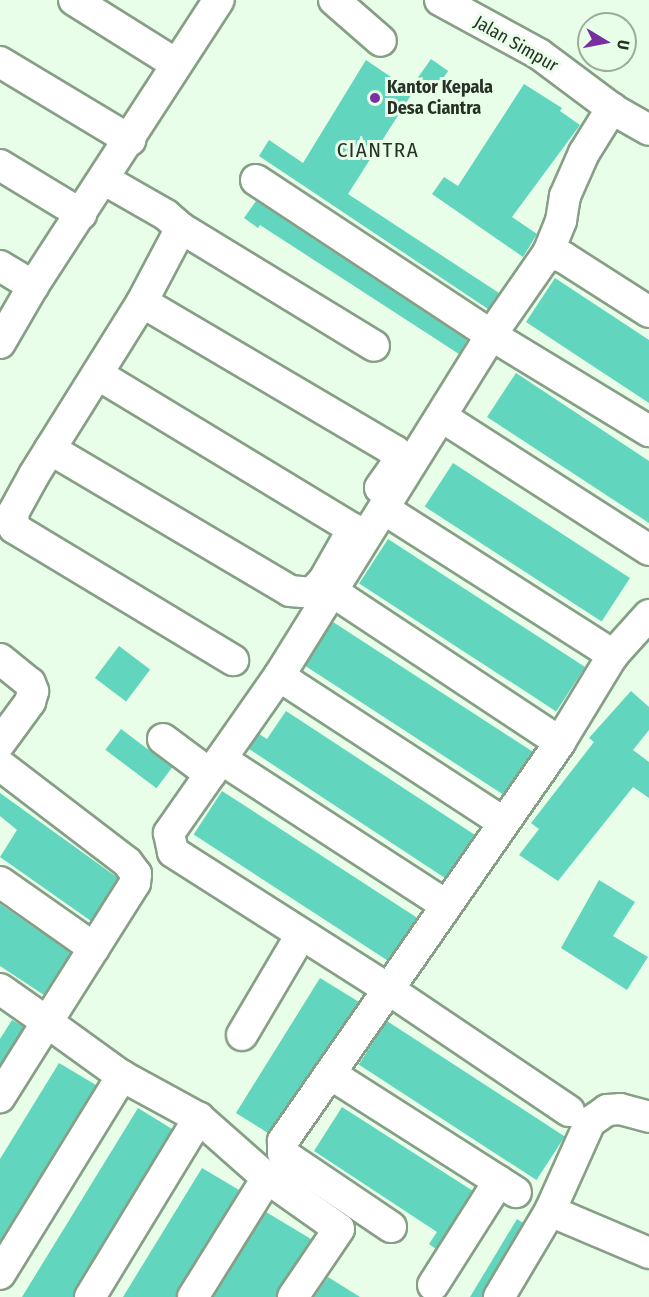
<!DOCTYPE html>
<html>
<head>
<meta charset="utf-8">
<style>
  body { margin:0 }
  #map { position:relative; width:649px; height:1297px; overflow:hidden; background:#e8fee8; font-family:"Fira Sans Condensed",sans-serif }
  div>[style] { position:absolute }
  .building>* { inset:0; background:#61d5be; transform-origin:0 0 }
  .roads { filter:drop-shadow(2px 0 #869f86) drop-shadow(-2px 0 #869f86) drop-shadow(0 2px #869f86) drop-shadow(0 -2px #869f86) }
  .minor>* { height:30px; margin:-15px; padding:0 15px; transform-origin:15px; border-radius:15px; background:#fff }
  .dots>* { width:16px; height:16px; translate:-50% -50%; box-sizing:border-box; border:3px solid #e8fee8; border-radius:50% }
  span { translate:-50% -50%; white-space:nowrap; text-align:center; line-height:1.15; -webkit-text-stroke:6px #e8fee8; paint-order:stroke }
  .street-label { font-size:18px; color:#273127 }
  .poi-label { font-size:18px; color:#273127; font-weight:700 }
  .left { translate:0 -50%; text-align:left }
  .quarter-label { font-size:21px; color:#273127; letter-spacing:1.5px }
  .north { position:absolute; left:577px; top:12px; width:60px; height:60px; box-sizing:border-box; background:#e8fee8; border:2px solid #9bac9b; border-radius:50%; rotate:100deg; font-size:16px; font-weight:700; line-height:24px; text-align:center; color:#273127 }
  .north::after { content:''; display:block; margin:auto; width:21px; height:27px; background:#782fa1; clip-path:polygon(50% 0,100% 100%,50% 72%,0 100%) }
</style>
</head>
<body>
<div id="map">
  <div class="building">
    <i style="left:431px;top:59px;width:21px;height:30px;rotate:35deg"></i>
    <i style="clip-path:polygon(366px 60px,413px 92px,348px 194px,499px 293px,488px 309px,259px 156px,269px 140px,303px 163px)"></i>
    <i style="clip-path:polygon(524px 84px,562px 108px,560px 111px,580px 125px,512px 217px,537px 234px,523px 257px,432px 194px,444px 177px,458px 186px)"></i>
    <i style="clip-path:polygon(256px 201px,467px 340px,459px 354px,260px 225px,258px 228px,244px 218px)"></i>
    <i style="clip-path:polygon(555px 278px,649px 340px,649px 403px,526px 322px)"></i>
    <i style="clip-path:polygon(516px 373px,649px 461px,649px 523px,487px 417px)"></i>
    <i style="left:453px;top:463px;width:211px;height:52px;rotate:33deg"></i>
    <i style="left:388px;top:539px;width:235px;height:53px;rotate:33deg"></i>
    <i style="left:333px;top:622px;width:238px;height:52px;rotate:33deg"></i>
    <i style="left:119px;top:646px;width:39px;height:40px;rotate:37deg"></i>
    <i style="clip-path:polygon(631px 691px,649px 707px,649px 730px,633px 750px,649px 762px,649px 798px,633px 787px,558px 881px,519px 855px,539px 829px,531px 823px,594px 742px,589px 738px)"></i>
    <i style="clip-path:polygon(286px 711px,475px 835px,445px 878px,249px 749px,259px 734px,267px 739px)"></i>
    <i style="left:121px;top:729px;width:64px;height:26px;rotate:37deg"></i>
    <i style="left:222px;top:791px;width:233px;height:52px;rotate:33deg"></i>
    <i style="clip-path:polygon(0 793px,118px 878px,91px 921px,0 857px,17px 830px,0 816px)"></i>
    <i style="clip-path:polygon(599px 880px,635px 902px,613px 936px,648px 957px,627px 990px,561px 948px)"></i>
    <i style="clip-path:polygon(0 904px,71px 953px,44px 995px,0 966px)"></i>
    <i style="clip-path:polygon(320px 978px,359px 1002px,268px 1133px,236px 1113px)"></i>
    <i style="clip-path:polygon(12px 1020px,24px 1027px,0 1065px,0 1039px)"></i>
    <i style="left:387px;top:1021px;width:212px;height:52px;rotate:33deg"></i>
    <i style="clip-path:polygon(59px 1063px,96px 1085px,0 1241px,0 1159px)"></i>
    <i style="clip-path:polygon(342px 1107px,473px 1191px,436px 1249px,429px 1244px,437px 1232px,314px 1151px)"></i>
    <i style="clip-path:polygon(138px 1108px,172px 1129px,73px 1297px,22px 1297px)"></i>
    <i style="clip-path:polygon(202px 1168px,239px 1190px,176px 1297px,123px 1297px)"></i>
    <i style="clip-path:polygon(266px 1212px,311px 1239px,276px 1297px,213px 1297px)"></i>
    <i style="clip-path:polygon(517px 1219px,523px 1223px,482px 1297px,470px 1297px)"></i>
    <i style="clip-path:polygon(328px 1277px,360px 1297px,314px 1297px)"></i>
  </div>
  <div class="roads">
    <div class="minor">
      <i style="left:74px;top:0;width:120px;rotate:32.1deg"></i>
      <i style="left:334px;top:0;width:62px;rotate:41.1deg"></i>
      <i style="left:440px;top:0;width:113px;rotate:28.6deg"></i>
      <i style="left:539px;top:54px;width:94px;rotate:36.7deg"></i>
      <i style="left:614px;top:110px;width:40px;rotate:29.7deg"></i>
      <i style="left:0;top:62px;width:152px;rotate:31deg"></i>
      <i style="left:0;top:165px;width:95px;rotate:31.2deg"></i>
      <i style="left:105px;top:180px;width:70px;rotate:29.8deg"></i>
      <i style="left:166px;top:215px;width:20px;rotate:41deg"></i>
      <i style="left:181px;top:228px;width:84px;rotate:117.8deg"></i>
      <i style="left:142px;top:302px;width:204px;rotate:122deg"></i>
      <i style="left:34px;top:475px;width:43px;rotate:118.9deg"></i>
      <i style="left:13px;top:513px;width:15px;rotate:86deg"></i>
      <i style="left:14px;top:528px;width:256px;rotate:31.1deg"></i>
      <i style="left:256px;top:180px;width:282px;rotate:33.4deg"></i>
      <i style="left:491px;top:335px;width:185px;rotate:31.3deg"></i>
      <i style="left:181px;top:228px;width:226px;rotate:31.4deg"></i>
      <i style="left:548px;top:253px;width:35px;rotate:-68deg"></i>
      <i style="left:561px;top:221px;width:25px;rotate:-81deg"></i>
      <i style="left:565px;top:196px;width:47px;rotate:-66.2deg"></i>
      <i style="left:584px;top:153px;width:53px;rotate:-58.1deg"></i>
      <i style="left:0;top:266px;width:39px;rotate:31deg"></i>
      <i style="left:142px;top:302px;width:294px;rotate:30.5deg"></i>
      <i style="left:395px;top:451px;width:14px;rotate:86deg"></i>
      <i style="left:396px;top:465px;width:28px;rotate:125deg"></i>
      <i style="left:0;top:343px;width:66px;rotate:-59.9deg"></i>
      <i style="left:33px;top:286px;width:341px;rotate:-57deg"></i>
      <i style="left:442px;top:417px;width:246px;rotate:32.7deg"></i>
      <i style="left:50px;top:449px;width:279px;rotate:30.6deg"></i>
      <i style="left:290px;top:591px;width:22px;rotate:5deg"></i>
      <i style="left:312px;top:593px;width:18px;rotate:-47deg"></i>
      <i style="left:324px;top:580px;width:59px;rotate:-60.4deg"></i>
      <i style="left:353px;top:529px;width:299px;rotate:-148.8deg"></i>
      <i style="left:384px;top:509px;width:272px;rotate:32.5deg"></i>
      <i style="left:613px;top:655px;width:54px;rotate:-48deg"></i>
      <i style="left:333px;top:592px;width:272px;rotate:33.5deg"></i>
      <i style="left:0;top:659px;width:38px;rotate:39deg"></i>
      <i style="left:30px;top:683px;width:9px;rotate:69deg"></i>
      <i style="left:33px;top:691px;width:11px;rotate:105deg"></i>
      <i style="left:30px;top:702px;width:51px;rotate:126.2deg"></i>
      <i style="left:279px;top:676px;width:267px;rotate:33.1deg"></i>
      <i style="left:163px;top:739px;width:59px;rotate:36.7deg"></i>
      <i style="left:221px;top:759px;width:266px;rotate:33deg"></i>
      <i style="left:0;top:765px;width:160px;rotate:37.4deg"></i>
      <i style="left:127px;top:862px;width:15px;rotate:53deg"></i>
      <i style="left:136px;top:874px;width:9px;rotate:96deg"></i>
      <i style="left:135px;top:883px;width:165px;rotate:122.3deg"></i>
      <i style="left:47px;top:1022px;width:92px;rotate:35.8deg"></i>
      <i style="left:122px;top:1076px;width:88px;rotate:28.6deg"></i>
      <i style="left:199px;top:1118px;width:91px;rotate:41.4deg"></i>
      <i style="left:267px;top:1178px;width:88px;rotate:35.3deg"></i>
      <i style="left:339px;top:1229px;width:82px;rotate:124.1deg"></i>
      <i style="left:0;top:882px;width:115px;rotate:35.1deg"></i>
      <i style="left:0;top:989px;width:57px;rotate:35.1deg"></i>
      <i style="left:47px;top:1022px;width:89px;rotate:122.1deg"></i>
      <i style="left:242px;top:1035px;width:116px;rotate:-59.5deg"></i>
      <i style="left:332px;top:1075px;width:218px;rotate:32.5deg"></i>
      <i style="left:569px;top:1111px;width:218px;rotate:-146deg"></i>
      <i style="left:388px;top:989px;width:255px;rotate:-147.5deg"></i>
      <i style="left:173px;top:852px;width:19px;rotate:-102deg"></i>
      <i style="left:169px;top:833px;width:192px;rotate:-55deg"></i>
      <i style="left:279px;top:676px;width:402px;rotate:-58.1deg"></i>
      <i style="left:491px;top:335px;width:100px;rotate:-55.2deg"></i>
      <i style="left:548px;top:253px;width:16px;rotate:15deg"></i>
      <i style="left:563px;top:257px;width:102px;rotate:32.6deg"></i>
      <i style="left:550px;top:1211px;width:108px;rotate:23deg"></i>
      <i style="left:391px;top:1227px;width:122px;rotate:-146deg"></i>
      <i style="left:290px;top:1159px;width:9px;rotate:-139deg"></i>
      <i style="left:283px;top:1153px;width:12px;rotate:-90deg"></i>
      <i style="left:283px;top:1141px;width:486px;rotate:-55.2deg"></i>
      <i style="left:560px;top:742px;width:102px;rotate:-58.7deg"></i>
      <i style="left:0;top:1274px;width:233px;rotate:-58.4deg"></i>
      <i style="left:433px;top:1285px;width:123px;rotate:-57.6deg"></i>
      <i style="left:90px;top:1297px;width:210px;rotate:-58.7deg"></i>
      <i style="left:193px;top:1297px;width:140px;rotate:-58.1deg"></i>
      <i style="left:499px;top:1297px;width:100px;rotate:-59.3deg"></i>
      <i style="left:550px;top:1211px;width:98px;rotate:-65.8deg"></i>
      <i style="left:590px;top:1122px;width:21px;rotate:-35deg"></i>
      <i style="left:607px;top:1110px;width:13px;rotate:-4deg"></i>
      <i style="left:620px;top:1109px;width:30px;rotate:15deg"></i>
    </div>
  </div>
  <div class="dots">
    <i style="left:375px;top:98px;background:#782fa1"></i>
  </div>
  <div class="street-label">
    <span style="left:516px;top:44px;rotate:30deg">Jalan Simpur</span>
  </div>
  <div class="poi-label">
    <span class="left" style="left:387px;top:98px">Kantor Kepala<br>Desa Ciantra</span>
  </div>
  <div class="quarter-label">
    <span style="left:378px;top:150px">CIANTRA</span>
  </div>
  <div class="north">U</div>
</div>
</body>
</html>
